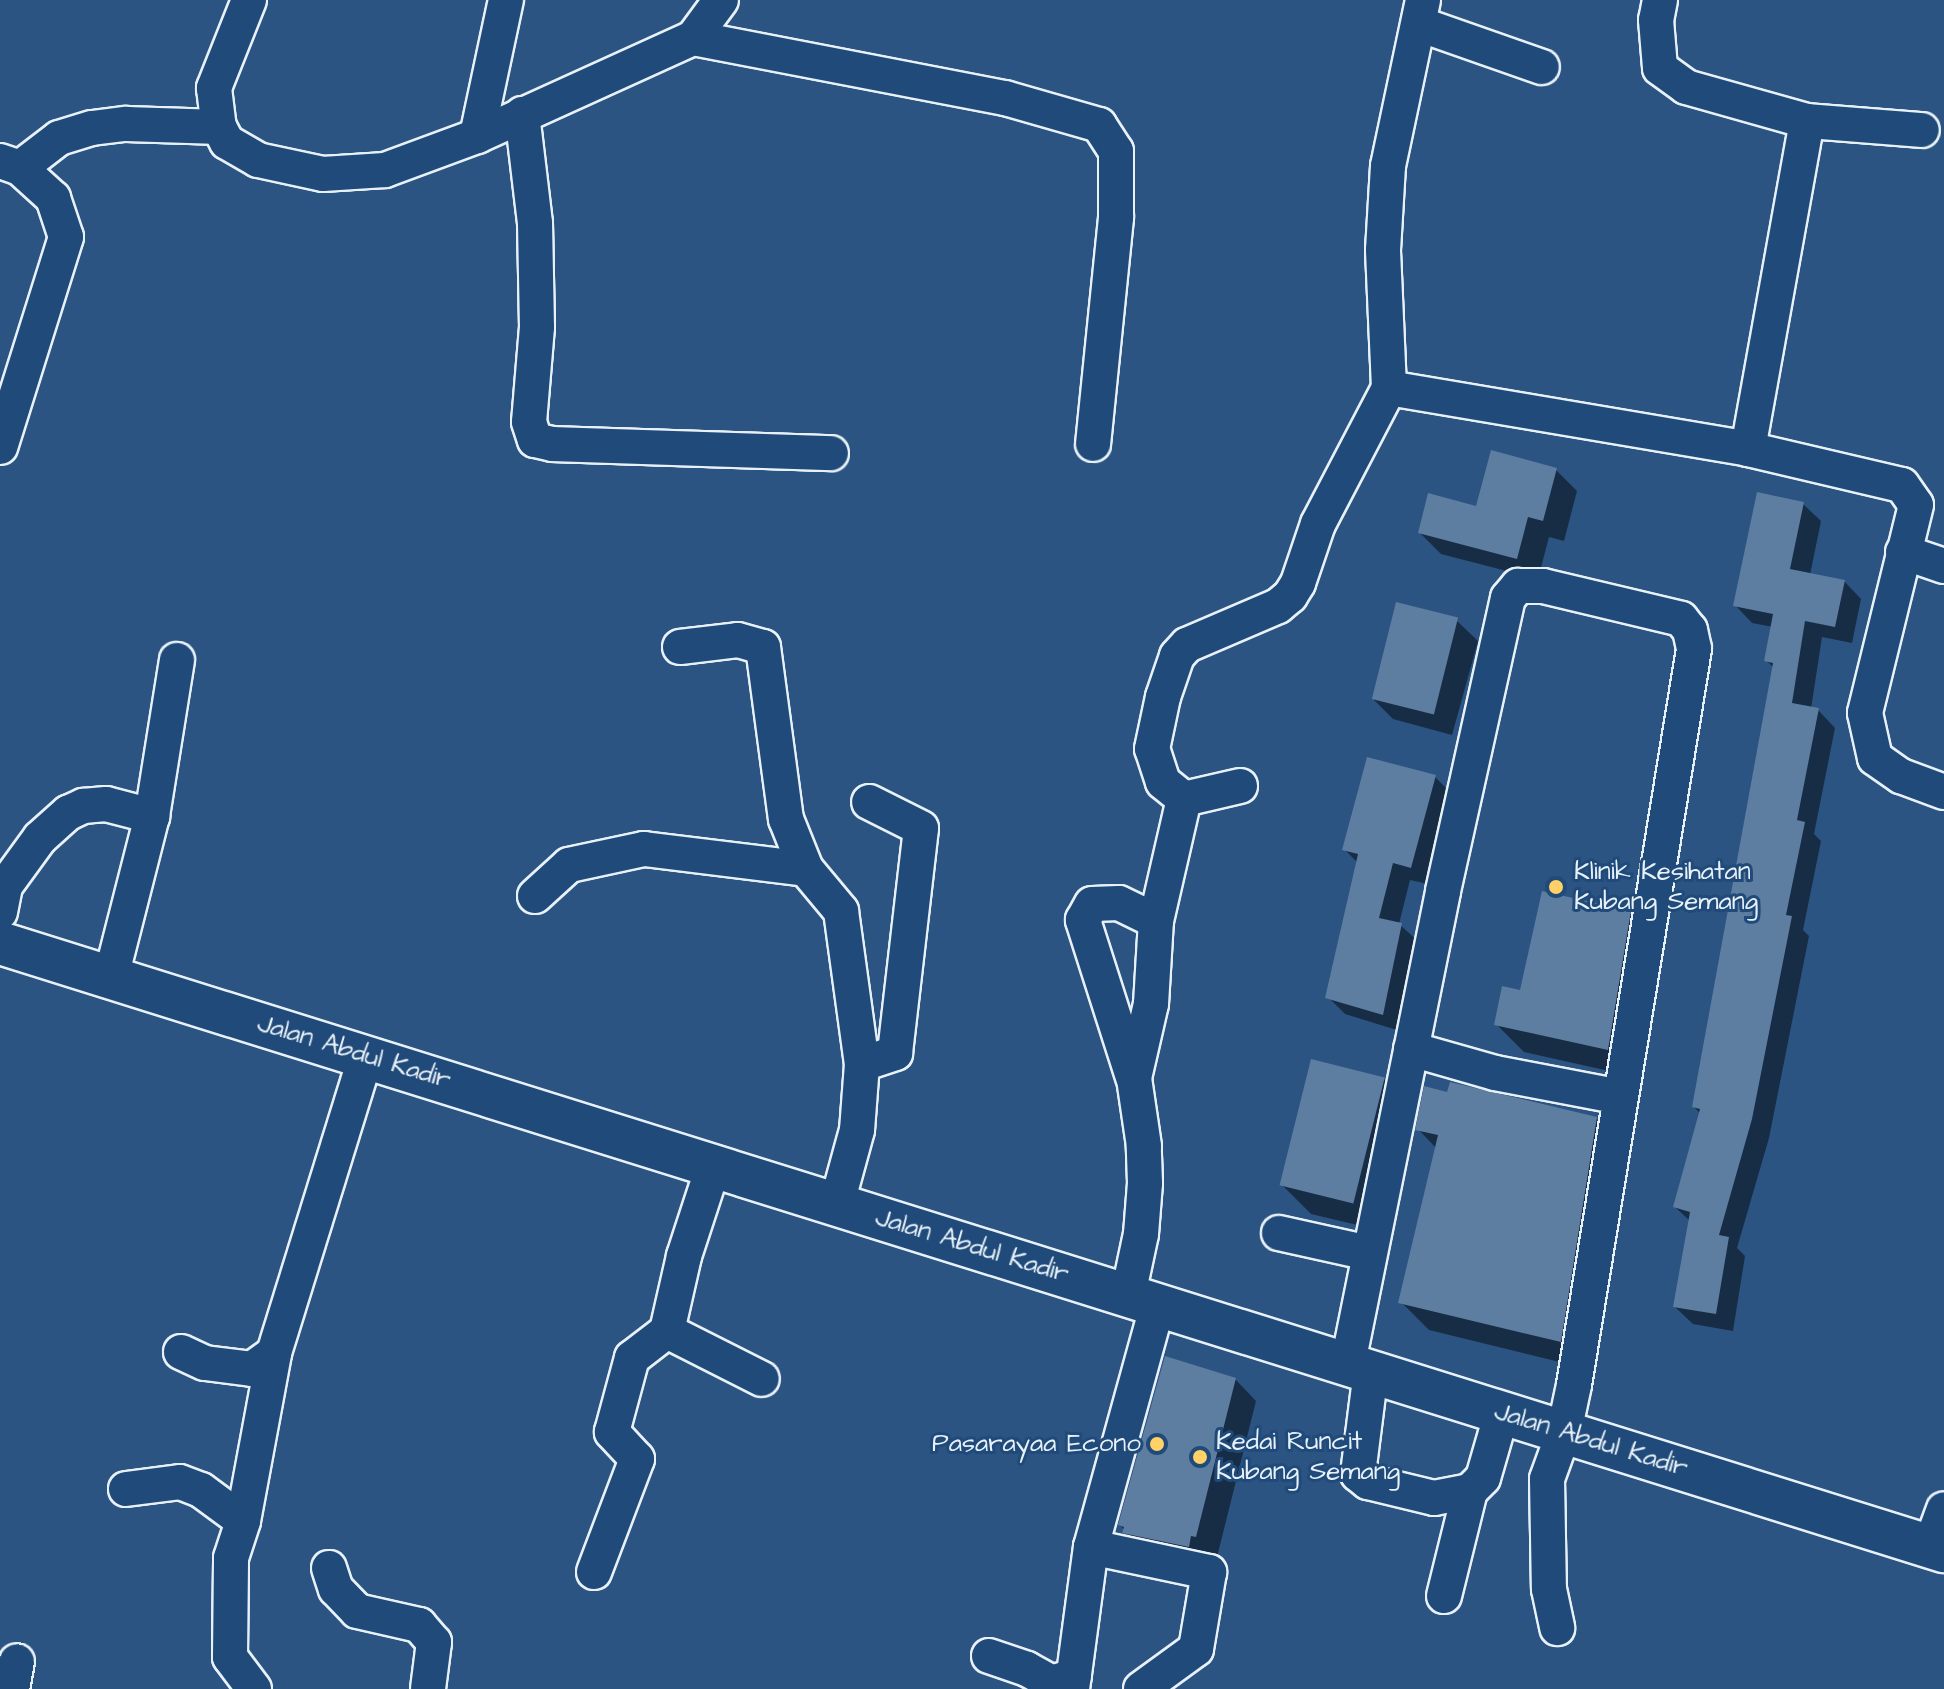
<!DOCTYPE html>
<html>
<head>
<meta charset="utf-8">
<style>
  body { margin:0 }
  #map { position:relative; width:1944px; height:1689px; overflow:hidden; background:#2b5482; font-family:"Architects Daughter",sans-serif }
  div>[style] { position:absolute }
  .shadow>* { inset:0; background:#0007 }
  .building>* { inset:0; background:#5d7da1; transform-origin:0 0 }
  .roads { filter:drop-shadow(2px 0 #e8f1f8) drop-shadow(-2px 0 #e8f1f8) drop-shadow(0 2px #e8f1f8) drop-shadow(0 -2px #e8f1f8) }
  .minor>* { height:34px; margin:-17px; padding:0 17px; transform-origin:17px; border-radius:17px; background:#1f4a7a }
  .major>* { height:42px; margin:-21px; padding:0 21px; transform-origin:21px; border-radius:21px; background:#1f4a7a }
  .dots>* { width:22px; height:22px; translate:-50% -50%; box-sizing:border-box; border:4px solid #1f4a7a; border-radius:50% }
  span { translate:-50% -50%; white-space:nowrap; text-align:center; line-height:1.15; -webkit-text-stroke:6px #1f4a7a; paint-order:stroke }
  .poi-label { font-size:26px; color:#e8f1f8 }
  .left { translate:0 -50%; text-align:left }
  .right { translate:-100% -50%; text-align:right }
  .street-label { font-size:26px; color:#e8f1f8 }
</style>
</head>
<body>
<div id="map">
  <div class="shadow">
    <i style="clip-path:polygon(1556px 470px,1577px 491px,1564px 541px,1549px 537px,1538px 579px,1441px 554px,1420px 533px)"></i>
    <i style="clip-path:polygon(1803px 504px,1821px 521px,1810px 575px,1844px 581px,1861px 599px,1852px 643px,1822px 637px,1811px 709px,1818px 710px,1835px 728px,1814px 834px,1821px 841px,1803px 930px,1809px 936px,1769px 1138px,1737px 1248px,1745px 1256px,1733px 1331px,1693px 1324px,1675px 1307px,1690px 1221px,1675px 1207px,1700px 1113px,1694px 1107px,1774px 668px,1767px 661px,1773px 627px,1752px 623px,1735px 605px)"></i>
    <i style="clip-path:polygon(1456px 620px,1478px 641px,1452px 735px,1393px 719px,1372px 698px)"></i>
    <i style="clip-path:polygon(1435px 777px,1452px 794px,1428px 884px,1410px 880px,1399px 924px,1419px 942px,1400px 1031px,1345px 1014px,1328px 997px,1358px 863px,1344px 849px)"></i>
    <i style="clip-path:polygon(1630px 913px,1658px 941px,1636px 1077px,1524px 1052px,1496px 1024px)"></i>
    <i style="clip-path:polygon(1384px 1079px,1412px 1107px,1387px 1232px,1311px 1214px,1283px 1186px)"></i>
    <i style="clip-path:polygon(1596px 1119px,1624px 1147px,1588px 1369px,1429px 1330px,1401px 1302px,1437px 1149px,1418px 1129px)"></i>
    <i style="clip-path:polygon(1235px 1379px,1256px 1401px,1217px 1557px,1146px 1554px,1120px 1525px)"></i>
  </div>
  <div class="building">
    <i style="clip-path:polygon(1491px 450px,1557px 468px,1543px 521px,1528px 517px,1517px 559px,1418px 533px,1428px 493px,1476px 506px)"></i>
    <i style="clip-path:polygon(1757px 492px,1804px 502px,1790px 569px,1845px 580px,1835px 627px,1805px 621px,1792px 703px,1819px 708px,1797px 820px,1805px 822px,1786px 915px,1792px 916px,1752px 1119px,1719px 1235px,1729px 1237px,1716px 1314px,1673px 1307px,1690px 1212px,1673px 1207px,1700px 1109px,1692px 1107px,1773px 663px,1764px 661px,1773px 614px,1733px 606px)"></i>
    <i style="left:1396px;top:602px;width:64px;height:100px;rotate:14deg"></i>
    <i style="clip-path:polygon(1367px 757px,1436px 775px,1411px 868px,1393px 863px,1379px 918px,1402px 923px,1383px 1015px,1325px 998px,1358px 854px,1342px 850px)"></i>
    <i style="clip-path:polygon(1542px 891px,1631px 911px,1608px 1050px,1494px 1025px,1502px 986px,1520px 990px)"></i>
    <i style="left:1311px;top:1059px;width:76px;height:130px;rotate:14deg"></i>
    <i style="clip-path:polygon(1450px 1082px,1597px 1117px,1561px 1342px,1398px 1303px,1438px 1135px,1415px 1130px,1424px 1086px,1447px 1092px)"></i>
    <i style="clip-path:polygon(1165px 1356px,1236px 1378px,1196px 1537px,1191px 1536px,1189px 1547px,1122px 1533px,1124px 1527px,1118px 1525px)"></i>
  </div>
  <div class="roads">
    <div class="minor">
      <i style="left:249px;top:0;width:95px;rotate:111.7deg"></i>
      <i style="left:214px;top:88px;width:39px;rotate:83deg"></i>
      <i style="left:219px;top:127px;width:17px;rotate:62deg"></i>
      <i style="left:227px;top:142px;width:36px;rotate:30deg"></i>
      <i style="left:258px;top:160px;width:66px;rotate:12.2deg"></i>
      <i style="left:323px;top:174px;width:62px;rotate:-3.7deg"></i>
      <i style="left:385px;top:170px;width:98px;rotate:-20.3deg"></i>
      <i style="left:477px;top:136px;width:237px;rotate:-24.4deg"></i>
      <i style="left:693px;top:38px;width:47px;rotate:-53.6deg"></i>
      <i style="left:1660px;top:0;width:20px;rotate:101deg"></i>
      <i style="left:1656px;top:20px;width:48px;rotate:85.2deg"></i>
      <i style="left:1660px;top:68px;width:32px;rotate:36deg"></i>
      <i style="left:1686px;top:87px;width:126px;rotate:15.7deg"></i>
      <i style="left:1807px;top:121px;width:115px;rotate:4.5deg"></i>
      <i style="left:1419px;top:24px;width:130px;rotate:19.3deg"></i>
      <i style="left:693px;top:38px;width:318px;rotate:10.9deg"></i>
      <i style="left:1005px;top:98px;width:98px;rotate:16deg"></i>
      <i style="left:1099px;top:125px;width:31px;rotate:57deg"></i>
      <i style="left:1116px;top:151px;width:67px;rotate:90deg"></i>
      <i style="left:1116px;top:218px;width:227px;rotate:95.8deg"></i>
      <i style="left:522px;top:114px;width:110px;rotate:83.2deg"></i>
      <i style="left:535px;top:223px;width:104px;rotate:88.9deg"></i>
      <i style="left:537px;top:327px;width:95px;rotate:94.8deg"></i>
      <i style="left:529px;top:422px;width:19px;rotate:72deg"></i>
      <i style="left:535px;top:440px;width:18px;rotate:13deg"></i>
      <i style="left:553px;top:444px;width:278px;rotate:1.9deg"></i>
      <i style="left:477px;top:136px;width:139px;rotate:-78deg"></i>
      <i style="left:0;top:161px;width:21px;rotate:19deg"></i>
      <i style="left:20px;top:168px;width:45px;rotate:42.3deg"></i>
      <i style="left:53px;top:198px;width:41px;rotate:71.6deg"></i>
      <i style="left:66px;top:237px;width:220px;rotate:107.4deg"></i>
      <i style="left:20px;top:168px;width:49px;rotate:-37.6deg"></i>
      <i style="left:59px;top:138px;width:34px;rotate:-17deg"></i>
      <i style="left:92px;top:128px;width:35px;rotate:-7deg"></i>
      <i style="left:127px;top:124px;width:92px;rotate:1.9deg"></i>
      <i style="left:1389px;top:388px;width:364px;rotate:9.6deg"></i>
      <i style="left:1748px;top:449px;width:158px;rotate:13.2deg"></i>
      <i style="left:1902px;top:485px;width:24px;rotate:55deg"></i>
      <i style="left:1916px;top:505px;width:214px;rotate:103.8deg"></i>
      <i style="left:1865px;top:713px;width:46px;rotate:77.5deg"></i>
      <i style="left:1875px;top:758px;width:32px;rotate:35deg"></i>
      <i style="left:1901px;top:776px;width:46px;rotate:20.4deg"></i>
      <i style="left:1748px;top:449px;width:333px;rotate:-79.8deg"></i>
      <i style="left:1903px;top:552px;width:43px;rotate:18.9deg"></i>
      <i style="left:680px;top:647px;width:58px;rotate:-6.9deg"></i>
      <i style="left:738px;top:640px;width:26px;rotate:16deg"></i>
      <i style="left:763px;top:647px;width:174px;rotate:82.4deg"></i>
      <i style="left:786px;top:819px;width:54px;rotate:68.2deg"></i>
      <i style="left:1240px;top:786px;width:57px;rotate:166.9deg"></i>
      <i style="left:1184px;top:799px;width:27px;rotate:-141deg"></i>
      <i style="left:1163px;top:782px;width:35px;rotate:-108deg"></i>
      <i style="left:1152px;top:749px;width:53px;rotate:-78.1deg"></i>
      <i style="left:1163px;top:697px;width:43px;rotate:-71.1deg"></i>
      <i style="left:1177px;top:656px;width:15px;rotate:-48deg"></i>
      <i style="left:1187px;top:645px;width:99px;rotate:-23.2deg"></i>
      <i style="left:1278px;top:606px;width:16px;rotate:-40deg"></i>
      <i style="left:1290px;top:596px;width:15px;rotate:-58deg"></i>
      <i style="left:1298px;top:583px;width:62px;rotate:-71.3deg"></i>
      <i style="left:1318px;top:524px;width:153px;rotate:-62.4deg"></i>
      <i style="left:1389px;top:388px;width:138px;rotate:-92.5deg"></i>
      <i style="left:1383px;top:250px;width:84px;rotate:-86.6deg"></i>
      <i style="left:1388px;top:166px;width:170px;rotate:-78.1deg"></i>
      <i style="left:535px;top:896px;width:46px;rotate:-42.4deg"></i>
      <i style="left:569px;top:865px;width:77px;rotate:-12deg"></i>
      <i style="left:644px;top:849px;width:163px;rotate:7deg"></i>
      <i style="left:806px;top:869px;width:55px;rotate:50.2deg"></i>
      <i style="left:841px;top:911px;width:154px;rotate:82.2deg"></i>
      <i style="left:862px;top:1064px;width:66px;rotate:94.3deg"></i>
      <i style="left:857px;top:1130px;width:76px;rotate:105.3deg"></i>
      <i style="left:0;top:912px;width:26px;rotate:-79deg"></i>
      <i style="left:5px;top:886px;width:59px;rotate:-53.9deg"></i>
      <i style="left:40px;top:838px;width:38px;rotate:-42deg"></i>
      <i style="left:68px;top:813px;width:17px;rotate:-25deg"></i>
      <i style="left:83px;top:806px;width:23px;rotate:-5deg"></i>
      <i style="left:106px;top:804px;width:48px;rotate:14.6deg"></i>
      <i style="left:111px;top:977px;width:166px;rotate:-75.7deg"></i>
      <i style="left:152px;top:816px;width:158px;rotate:-80.9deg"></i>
      <i style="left:1411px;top:1049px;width:87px;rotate:15.9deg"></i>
      <i style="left:1495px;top:1073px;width:128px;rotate:10.8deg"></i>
      <i style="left:862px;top:1064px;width:35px;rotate:-18deg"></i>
      <i style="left:895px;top:1053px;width:226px;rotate:-83.4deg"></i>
      <i style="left:921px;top:828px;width:58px;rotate:-153.4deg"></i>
      <i style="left:1133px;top:1077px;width:165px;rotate:-107.7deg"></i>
      <i style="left:1083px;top:920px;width:18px;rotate:-61deg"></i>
      <i style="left:1092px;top:904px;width:27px;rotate:-2deg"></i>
      <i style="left:1119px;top:903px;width:41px;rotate:25.9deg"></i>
      <i style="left:1279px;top:1233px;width:92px;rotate:12.5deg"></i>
      <i style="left:1128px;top:1295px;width:62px;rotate:-78deg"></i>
      <i style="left:1141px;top:1234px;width:51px;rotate:-85.5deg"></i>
      <i style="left:1145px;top:1183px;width:37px;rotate:-92deg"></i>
      <i style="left:1144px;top:1146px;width:69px;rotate:-98.4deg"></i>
      <i style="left:1134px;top:1078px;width:76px;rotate:-77.1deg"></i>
      <i style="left:1151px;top:1004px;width:83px;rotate:-86.6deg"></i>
      <i style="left:1156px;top:921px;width:125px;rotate:-77.1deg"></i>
      <i style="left:667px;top:1331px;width:106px;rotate:26.8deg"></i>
      <i style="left:181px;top:1352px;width:26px;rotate:25deg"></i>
      <i style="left:205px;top:1363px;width:47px;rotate:7.3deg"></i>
      <i style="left:252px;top:1369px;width:27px;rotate:-36deg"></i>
      <i style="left:1348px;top:1363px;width:481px;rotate:-78.6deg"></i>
      <i style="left:1443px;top:891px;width:300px;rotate:-77.5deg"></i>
      <i style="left:1508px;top:598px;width:16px;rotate:-50deg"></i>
      <i style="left:1518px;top:586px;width:25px"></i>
      <i style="left:1543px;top:586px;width:142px;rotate:13.4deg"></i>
      <i style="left:1681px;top:619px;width:14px;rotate:51deg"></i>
      <i style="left:1690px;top:630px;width:19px;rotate:78deg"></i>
      <i style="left:1694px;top:649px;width:746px;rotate:99.26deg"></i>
      <i style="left:1574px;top:1385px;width:48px;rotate:102deg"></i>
      <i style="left:1564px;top:1432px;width:50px;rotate:109.9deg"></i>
      <i style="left:1547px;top:1479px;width:110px;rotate:89deg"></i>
      <i style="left:1549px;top:1589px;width:40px;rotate:78deg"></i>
      <i style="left:1371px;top:1371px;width:104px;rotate:97.2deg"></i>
      <i style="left:1358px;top:1474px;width:13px;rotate:39deg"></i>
      <i style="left:1368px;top:1482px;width:68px;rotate:13.6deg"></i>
      <i style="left:1434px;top:1498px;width:37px;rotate:-11deg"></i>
      <i style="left:1470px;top:1491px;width:18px;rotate:-45deg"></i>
      <i style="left:1483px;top:1478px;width:69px;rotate:-73.9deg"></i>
      <i style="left:126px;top:1489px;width:54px;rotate:-7.4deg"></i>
      <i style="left:180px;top:1482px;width:22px;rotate:21deg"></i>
      <i style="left:201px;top:1490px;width:52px;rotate:36.4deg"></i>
      <i style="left:1091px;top:1547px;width:121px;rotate:12deg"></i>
      <i style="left:1209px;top:1572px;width:78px;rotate:99.6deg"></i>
      <i style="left:1196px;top:1649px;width:68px;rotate:144deg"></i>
      <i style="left:1930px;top:1547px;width:40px;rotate:-69.8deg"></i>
      <i style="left:329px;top:1568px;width:22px;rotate:72deg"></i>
      <i style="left:336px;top:1589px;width:30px;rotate:46deg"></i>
      <i style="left:357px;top:1611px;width:64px;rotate:12.7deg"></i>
      <i style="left:419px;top:1625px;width:23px;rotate:49deg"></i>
      <i style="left:434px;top:1642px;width:47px;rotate:97.3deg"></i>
      <i style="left:594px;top:1572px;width:121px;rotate:-69.2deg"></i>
      <i style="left:637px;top:1459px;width:37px;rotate:-133deg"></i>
      <i style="left:612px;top:1432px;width:77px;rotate:-74.9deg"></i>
      <i style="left:632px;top:1358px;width:44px;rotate:-37.6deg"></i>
      <i style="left:667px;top:1331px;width:77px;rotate:-77.2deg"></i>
      <i style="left:684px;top:1256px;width:97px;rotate:-71.9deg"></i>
      <i style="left:1444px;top:1596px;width:108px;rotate:-76.1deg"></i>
      <i style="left:989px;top:1656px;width:40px;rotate:18.9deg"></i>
      <i style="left:1027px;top:1669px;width:29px;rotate:29deg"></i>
      <i style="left:1052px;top:1683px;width:23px;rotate:-18deg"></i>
      <i style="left:12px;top:1689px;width:28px;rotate:-80deg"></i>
      <i style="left:254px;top:1689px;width:40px;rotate:-127deg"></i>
      <i style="left:230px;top:1657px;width:99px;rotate:-89.4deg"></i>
      <i style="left:231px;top:1558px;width:39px;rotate:-72deg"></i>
      <i style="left:243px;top:1521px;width:171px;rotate:-79.5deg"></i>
      <i style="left:274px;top:1353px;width:312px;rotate:-72.8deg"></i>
      <i style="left:1072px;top:1689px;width:143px;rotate:-82.4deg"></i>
      <i style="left:1091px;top:1547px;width:252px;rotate:-74.6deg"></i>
    </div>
    <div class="major">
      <i style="left:0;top:943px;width:2037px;rotate:17.37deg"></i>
    </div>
  </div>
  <div class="dots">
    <i style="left:1556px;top:887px;background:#ffd166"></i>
    <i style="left:1157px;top:1444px;background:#ffd166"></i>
    <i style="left:1200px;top:1457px;background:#ffd166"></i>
  </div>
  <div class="poi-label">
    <span class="left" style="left:1574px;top:887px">Klinik Kesihatan<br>Kubang Semang</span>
    <span class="left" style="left:1216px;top:1457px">Kedai Runcit<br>Kubang Semang</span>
    <span class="right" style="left:1141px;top:1444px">Pasarayaa Econo</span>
  </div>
  <div class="street-label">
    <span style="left:354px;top:1052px;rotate:17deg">Jalan Abdul Kadir</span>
    <span style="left:972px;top:1246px;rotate:17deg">Jalan Abdul Kadir</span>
    <span style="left:1591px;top:1440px;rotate:17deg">Jalan Abdul Kadir</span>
  </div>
</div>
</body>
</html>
